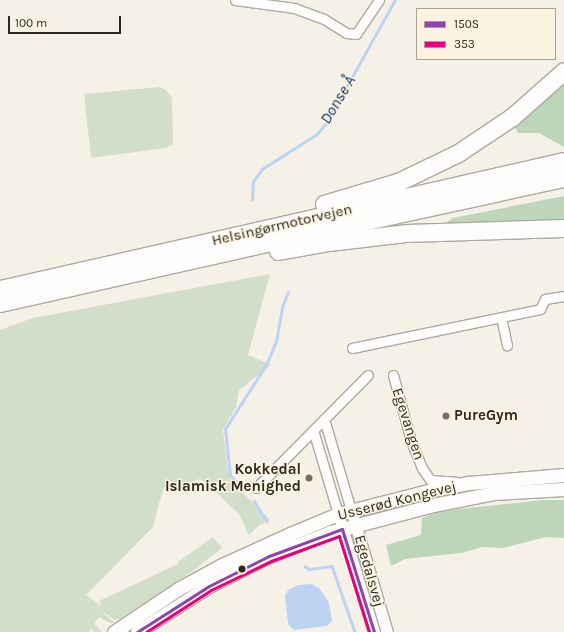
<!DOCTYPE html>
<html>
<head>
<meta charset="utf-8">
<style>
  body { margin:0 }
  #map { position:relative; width:564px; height:632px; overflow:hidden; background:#f6f1e7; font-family:Karla,sans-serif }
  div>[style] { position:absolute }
  .green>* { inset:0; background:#d0deca }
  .forest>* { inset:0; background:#bdd5b9 }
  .water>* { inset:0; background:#bdd3f2 }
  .stream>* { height:2.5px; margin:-1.25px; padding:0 1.25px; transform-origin:1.25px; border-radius:1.25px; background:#bdd3f2 }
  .roads { filter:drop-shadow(1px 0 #ada9a2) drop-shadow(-1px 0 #ada9a2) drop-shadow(0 1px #ada9a2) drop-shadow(0 -1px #ada9a2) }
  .minor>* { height:9px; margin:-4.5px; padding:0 4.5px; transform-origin:4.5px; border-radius:4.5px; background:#fefdfb }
  .tertiary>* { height:11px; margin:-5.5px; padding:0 5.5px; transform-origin:5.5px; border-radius:5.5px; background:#fefdfb }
  .secondary>* { height:13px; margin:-6.5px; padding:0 6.5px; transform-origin:6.5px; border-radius:6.5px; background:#fefdfb }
  .motorway>* { height:17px; margin:-8.5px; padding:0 8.5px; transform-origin:8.5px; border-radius:8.5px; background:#fefdfb }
  .bus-1>* { height:3px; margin:-1.5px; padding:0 1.5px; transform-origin:1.5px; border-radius:1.5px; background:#8e44ad }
  .bus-2>* { height:3px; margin:-1.5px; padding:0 1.5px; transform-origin:1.5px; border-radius:1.5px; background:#e5007d }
  .dots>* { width:11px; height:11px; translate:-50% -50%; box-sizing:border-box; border:2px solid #fcf3e1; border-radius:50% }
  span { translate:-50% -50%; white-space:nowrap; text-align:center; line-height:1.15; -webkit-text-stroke:3px #fcf3e1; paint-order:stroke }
  .street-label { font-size:15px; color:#2c2922 }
  .poi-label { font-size:15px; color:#2c2922; font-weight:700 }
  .left { translate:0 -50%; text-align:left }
  .right { translate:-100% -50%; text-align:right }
  .water-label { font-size:16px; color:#08336b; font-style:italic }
  .legend { position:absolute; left:416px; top:8px; width:140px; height:52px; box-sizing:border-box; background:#fcf3e1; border:1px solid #a9a295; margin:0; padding:5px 7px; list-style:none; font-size:12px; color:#2c2922 }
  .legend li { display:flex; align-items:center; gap:8px; height:20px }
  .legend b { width:20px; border:1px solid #a9a295 }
  .scale { position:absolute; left:8px; top:16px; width:113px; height:18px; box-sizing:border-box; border:2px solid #2c2922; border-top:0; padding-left:5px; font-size:12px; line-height:14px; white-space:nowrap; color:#2c2922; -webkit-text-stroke:3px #fcf3e1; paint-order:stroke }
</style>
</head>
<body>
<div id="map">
  <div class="green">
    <i style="clip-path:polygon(160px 87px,166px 90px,172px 98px,173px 144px,165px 148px,91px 158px,84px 94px)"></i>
    <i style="clip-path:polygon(270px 274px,248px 355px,271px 365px,239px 390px,236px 407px,223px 430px,228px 471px,237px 487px,270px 520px,259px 525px,249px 535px,239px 514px,204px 481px,197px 479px,188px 494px,171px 489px,166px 483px,160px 500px,153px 527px,86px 595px,101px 606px,99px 601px,178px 564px,178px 562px,213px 537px,222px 548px,191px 572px,120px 619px,114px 620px,105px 613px,103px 613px,115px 623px,110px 623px,99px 617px,94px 624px,102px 632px,94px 632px,91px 629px,89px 632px,0 632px,0 330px,33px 318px)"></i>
  </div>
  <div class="forest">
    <i style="clip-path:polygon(564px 79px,564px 147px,539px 133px,518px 133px,513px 124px)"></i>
    <i style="clip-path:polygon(564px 196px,564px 222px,440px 227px,453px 218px)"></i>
    <i style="clip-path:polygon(543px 500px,564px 500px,564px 538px,546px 537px,503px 548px,482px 547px,461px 553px,405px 559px,391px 566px,386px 545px,421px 535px,422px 518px,441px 511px)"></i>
  </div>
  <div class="water">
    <i style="clip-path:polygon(312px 584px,320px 589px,329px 603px,332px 621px,327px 626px,294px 630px,288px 624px,285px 595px,288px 590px,298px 585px)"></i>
  </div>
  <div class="stream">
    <i style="left:252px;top:200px;width:18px;rotate:-87deg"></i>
    <i style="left:253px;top:182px;width:16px;rotate:-55deg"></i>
    <i style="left:262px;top:169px;width:65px;rotate:-32.5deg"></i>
    <i style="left:317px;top:134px;width:16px;rotate:-50deg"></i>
    <i style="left:327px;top:122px;width:140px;rotate:-60.9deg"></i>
    <i style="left:242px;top:489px;width:18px;rotate:-131deg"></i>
    <i style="left:230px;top:475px;width:46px;rotate:-96.2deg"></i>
    <i style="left:225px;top:429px;width:76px;rotate:-57.4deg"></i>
    <i style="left:266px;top:365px;width:25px;rotate:-67deg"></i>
    <i style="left:276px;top:342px;width:36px;rotate:-80deg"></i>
    <i style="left:282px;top:307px;width:16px;rotate:-68deg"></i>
    <i style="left:254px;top:501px;width:24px;rotate:57deg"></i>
    <i style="left:305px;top:566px;width:5px;rotate:37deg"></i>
    <i style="left:309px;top:569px;width:23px;rotate:-7deg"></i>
    <i style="left:332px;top:566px;width:70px;rotate:70.8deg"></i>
  </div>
  <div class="roads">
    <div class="minor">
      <i style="left:235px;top:0;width:60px;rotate:7.7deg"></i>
      <i style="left:294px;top:8px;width:32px;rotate:20deg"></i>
      <i style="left:324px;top:19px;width:26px;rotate:32deg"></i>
      <i style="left:346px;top:33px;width:10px;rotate:6deg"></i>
      <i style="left:356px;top:34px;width:41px;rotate:-55.9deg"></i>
      <i style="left:501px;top:317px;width:29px;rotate:78deg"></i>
      <i style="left:352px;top:348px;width:192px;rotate:-11.7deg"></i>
      <i style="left:540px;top:309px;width:11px;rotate:-63deg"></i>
      <i style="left:545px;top:299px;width:19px;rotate:-9deg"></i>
      <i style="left:393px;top:375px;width:68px;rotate:74.7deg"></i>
      <i style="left:411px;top:441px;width:29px;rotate:68deg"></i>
      <i style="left:422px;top:468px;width:14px;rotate:56deg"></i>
      <i style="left:430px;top:480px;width:26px;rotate:4deg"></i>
      <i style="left:324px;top:419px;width:95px;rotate:73.5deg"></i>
      <i style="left:313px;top:430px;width:88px;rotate:73.4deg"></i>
      <i style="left:256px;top:488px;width:159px;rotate:-45.3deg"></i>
    </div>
    <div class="tertiary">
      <i style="left:351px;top:510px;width:127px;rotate:73.6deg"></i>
      <i style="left:338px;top:514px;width:123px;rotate:73deg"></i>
    </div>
    <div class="secondary">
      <i style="left:114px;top:632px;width:77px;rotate:-33.9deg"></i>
      <i style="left:178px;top:589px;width:50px;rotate:-28.6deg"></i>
      <i style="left:222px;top:565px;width:75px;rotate:-24.5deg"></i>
      <i style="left:290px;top:534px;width:52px;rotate:-22.6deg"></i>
      <i style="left:338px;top:514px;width:97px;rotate:-14.3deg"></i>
      <i style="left:432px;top:490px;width:38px;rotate:-11deg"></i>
      <i style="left:469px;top:483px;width:95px;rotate:-4.8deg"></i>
      <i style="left:137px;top:632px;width:85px;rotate:-32.6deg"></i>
      <i style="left:209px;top:586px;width:67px;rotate:-26.6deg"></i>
      <i style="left:269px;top:556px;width:66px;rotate:-21.2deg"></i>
      <i style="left:331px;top:532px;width:106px;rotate:-14.8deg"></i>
      <i style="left:433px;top:505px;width:63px;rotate:-11deg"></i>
      <i style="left:495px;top:493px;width:69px;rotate:-3.3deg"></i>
    </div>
    <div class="motorway">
      <i style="left:324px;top:204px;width:77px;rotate:-16.6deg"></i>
      <i style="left:398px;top:182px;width:67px;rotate:-25.8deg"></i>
      <i style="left:458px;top:153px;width:65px;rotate:-33.7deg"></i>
      <i style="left:512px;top:117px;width:69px;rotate:-41.5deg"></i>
      <i style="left:278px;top:251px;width:52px;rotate:-10deg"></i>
      <i style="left:329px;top:242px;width:79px;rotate:-6.6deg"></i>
      <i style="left:407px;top:233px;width:157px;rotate:-1.8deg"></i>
      <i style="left:0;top:289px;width:578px;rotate:-12.79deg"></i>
      <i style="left:0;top:303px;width:328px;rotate:-12.7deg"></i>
      <i style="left:320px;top:231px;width:250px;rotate:-12.3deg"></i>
    </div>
  </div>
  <div class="bus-1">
    <i style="left:137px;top:632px;width:85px;rotate:-32.6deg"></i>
    <i style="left:209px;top:586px;width:67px;rotate:-26.6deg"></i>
    <i style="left:269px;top:556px;width:78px;rotate:-20.3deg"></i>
    <i style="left:342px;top:529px;width:108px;rotate:72.7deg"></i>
  </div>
  <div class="bus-2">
    <i style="left:146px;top:632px;width:77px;rotate:-32.9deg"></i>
    <i style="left:211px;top:590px;width:67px;rotate:-25.8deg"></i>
    <i style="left:271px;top:561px;width:72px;rotate:-20.2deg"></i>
    <i style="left:339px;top:536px;width:101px;rotate:72.6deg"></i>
  </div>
  <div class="dots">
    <i style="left:446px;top:416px;background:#736f67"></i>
    <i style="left:309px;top:478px;background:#736f67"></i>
    <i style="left:242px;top:569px;background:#2c2922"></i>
  </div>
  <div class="street-label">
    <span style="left:282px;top:225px;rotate:-13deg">Helsingørmotorvejen</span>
    <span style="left:408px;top:424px;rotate:72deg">Egevangen</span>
    <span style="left:397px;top:501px;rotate:-14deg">Usserød Kongevej</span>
    <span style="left:369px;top:571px;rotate:74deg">Egedalsvej</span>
  </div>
  <div class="poi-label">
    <span class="left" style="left:454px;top:416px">PureGym</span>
    <span class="right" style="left:301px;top:478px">Kokkedal<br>Islamisk Menighed</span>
  </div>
  <div class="water-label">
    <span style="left:338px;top:100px;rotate:-59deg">Donse Å</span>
  </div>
  <ul class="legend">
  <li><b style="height:5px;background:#8e44ad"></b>150S</li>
  <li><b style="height:5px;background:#e5007d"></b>353</li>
  </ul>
  <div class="scale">100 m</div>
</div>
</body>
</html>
